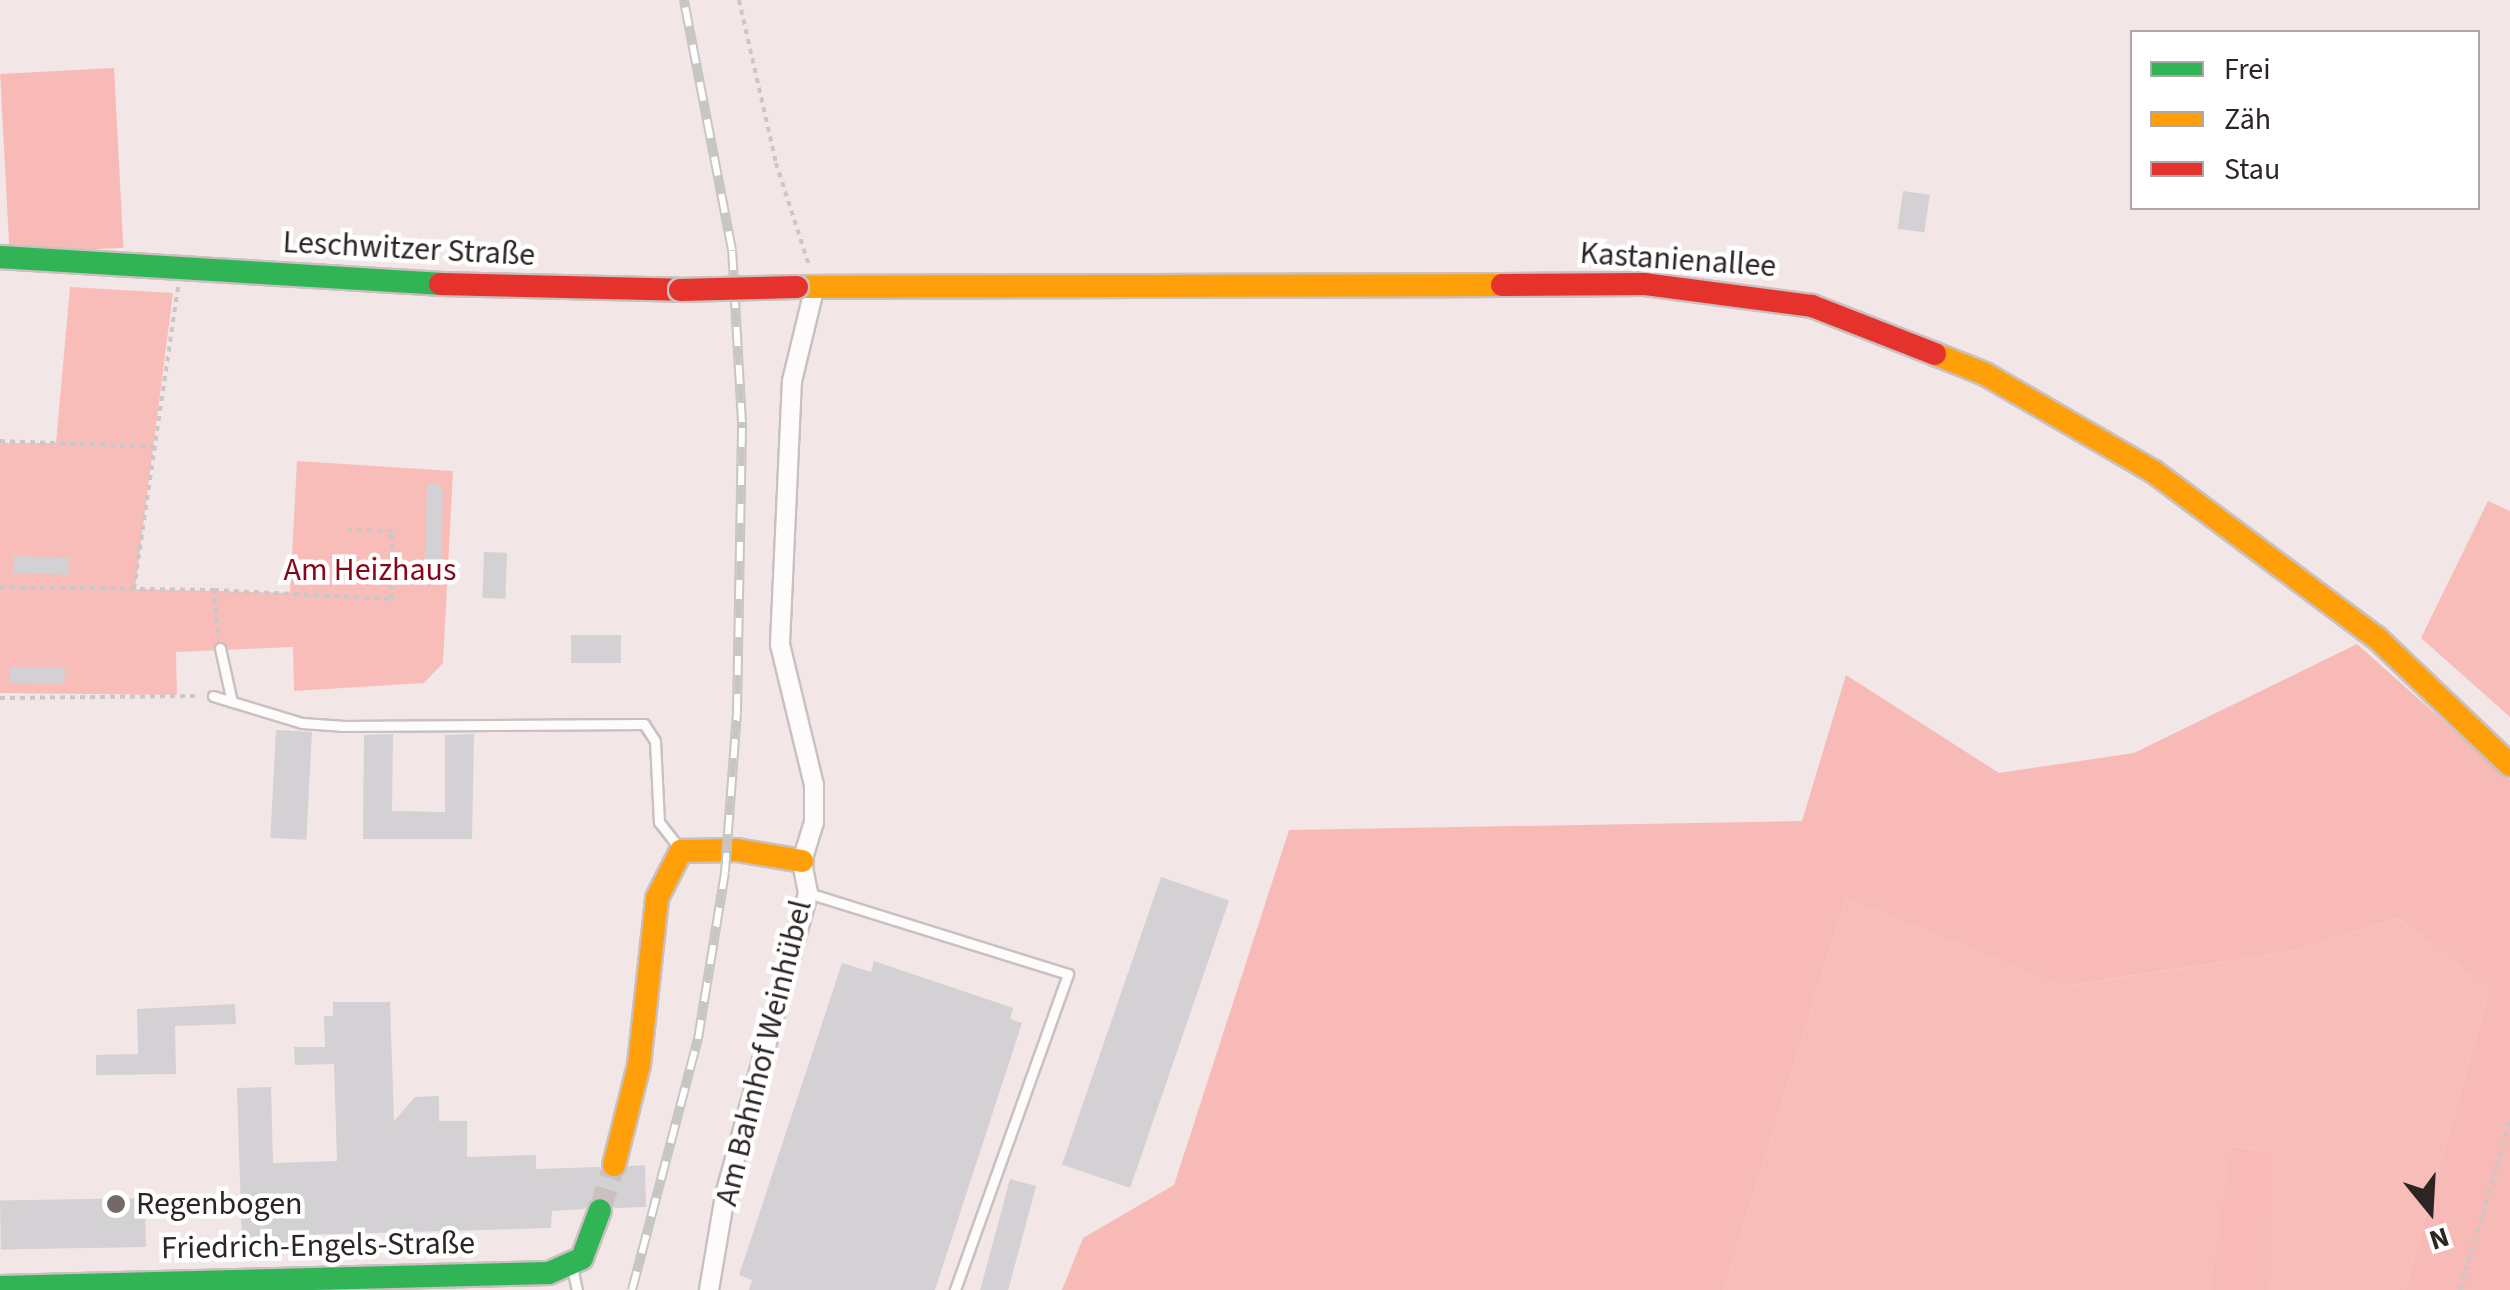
<!DOCTYPE html>
<html>
<head>
<meta charset="utf-8">
<style>
  body { margin:0 }
  #map { position:relative; width:2510px; height:1290px; overflow:hidden; background:#f2e7e6; font-family:"Source Sans 3",sans-serif }
  div>[style] { position:absolute }
  .green>* { inset:0; background:#f8bdb9 }
  .forest>* { inset:0; background:#f8bab7; transform-origin:0 0 }
  .building>* { inset:0; background:#d3d1d3; transform-origin:0 0 }
  .secondary-tunnel>* { height:22px; margin-top:-11px; transform-origin:0; background:repeating-linear-gradient(90deg,#cbc0bf 0 22px,transparent 0 33px) }
  .path>* { height:4px; margin-top:-2px; transform-origin:0; background:repeating-linear-gradient(90deg,#cbc7c6 0 5px,transparent 0 10px) }
  .roads { filter:drop-shadow(2px 0 #c9c0bf) drop-shadow(-2px 0 #c9c0bf) drop-shadow(0 2px #c9c0bf) drop-shadow(0 -2px #c9c0bf) }
  .lane>* { height:9px; margin:-4.5px; padding:0 4.5px; transform-origin:4.5px; border-radius:4.5px; background:#fdfbfb }
  .street>* { height:18px; margin:-9px; padding:0 9px; transform-origin:9px; border-radius:9px; background:#fdfbfb }
  .fast>* { height:22px; margin:-11px; padding:0 11px; transform-origin:11px; border-radius:11px; background:#30b455 }
  .slow>* { height:22px; margin:-11px; padding:0 11px; transform-origin:11px; border-radius:11px; background:#ff9f0a }
  .jam>* { height:22px; margin:-11px; padding:0 11px; transform-origin:11px; border-radius:11px; background:#e5322d }
  .rail>* { height:10px; margin-top:-5px; transform-origin:0; background:repeating-linear-gradient(90deg,#fff 0 19px,#c8c5c5 0 38px); box-sizing:border-box; border-block:2px solid #c8c5c5 }
  .bridges { filter:drop-shadow(2px 0 #c9c0bf) drop-shadow(-2px 0 #c9c0bf) drop-shadow(0 2px #c9c0bf) drop-shadow(0 -2px #c9c0bf) }
  .jam-bridge>* { height:22px; margin:-11px; padding:0 11px; transform-origin:11px; border-radius:11px; background:#e5322d }
  .dots>* { width:28px; height:28px; translate:-50% -50%; box-sizing:border-box; border:5px solid #fff; border-radius:50% }
  span { translate:-50% -50%; white-space:nowrap; text-align:center; line-height:1.15; -webkit-text-stroke:9px #fff; paint-order:stroke }
  .street-label { font-size:32px; color:#2d2524 }
  .park-label { font-size:32px; color:#870718 }
  .poi-label { font-size:32px; color:#2d2524 }
  .left { translate:0 -50%; text-align:left }
  .legend { position:absolute; left:2130px; top:30px; width:350px; height:180px; box-sizing:border-box; background:#fff; border:2px solid #aba8a7; margin:0; padding:12px 18px; list-style:none; font-size:30px; color:#2d2524 }
  .legend li { display:flex; align-items:center; gap:20px; height:50px }
  .legend b { width:50px; border:2px solid #aba8a7 }
  .north { position:absolute; left:2380px; top:1160px; width:100px; height:100px; -webkit-text-stroke:8px #fff; paint-order:stroke; rotate:162deg; font-size:28px; font-weight:700; line-height:40px; text-align:center; color:#2d2524 }
  .north::after { content:''; display:block; margin:auto; width:35px; height:45px; background:#2d2524; clip-path:polygon(50% 0,100% 100%,50% 72%,0 100%) }
</style>
</head>
<body>
<div id="map">
  <div class="green">
    <i style="clip-path:polygon(70px 287px,173px 293px,135px 589px,290px 593px,297px 461px,453px 471px,443px 663px,424px 683px,294px 691px,293px 647px,176px 652px,177px 695px,0 693px,0 443px,56px 443px)"></i>
    <i style="clip-path:polygon(2488px 501px,2510px 511px,2510px 717px,2421px 638px)"></i>
    <i style="clip-path:polygon(1846px 899px,2065px 986px,2294px 951px,2398px 918px,2489px 990px,2405px 1290px,2270px 1290px,2270px 1152px,2233px 1146px,2209px 1290px,1724px 1290px)"></i>
  </div>
  <div class="forest">
    <i style="left:114px;top:68px;width:180px;height:114px;rotate:87deg"></i>
    <i style="clip-path:polygon(2357px 644px,2510px 780px,2510px 1290px,2405px 1290px,2489px 990px,2398px 918px,2294px 951px,2064px 986px,1846px 899px,1724px 1290px,1062px 1290px,1083px 1238px,1174px 1185px,1289px 830px,1802px 821px,1846px 675px,1999px 773px,2134px 753px)"></i>
    <i style="clip-path:polygon(2232px 1146px,2271px 1152px,2270px 1290px,2209px 1290px)"></i>
  </div>
  <div class="building">
    <i style="left:1903px;top:191px;width:27px;height:38px;rotate:8deg"></i>
    <i style="clip-path:polygon(427px 484px,439px 484px,443px 492px,441px 585px,424px 584px)"></i>
    <i style="left:484px;top:552px;width:23px;height:46px;rotate:2deg"></i>
    <i style="left:14px;top:556px;width:55px;height:17px;rotate:2deg"></i>
    <i style="left:571px;top:635px;width:50px;height:28px"></i>
    <i style="left:10px;top:667px;width:55px;height:16px;rotate:1deg"></i>
    <i style="left:276px;top:730px;width:36px;height:108px;rotate:3deg"></i>
    <i style="clip-path:polygon(393px 734px,392px 811px,445px 812px,445px 735px,474px 734px,472px 839px,363px 839px,364px 735px)"></i>
    <i style="left:1161px;top:877px;width:72px;height:304px;rotate:19deg"></i>
    <i style="clip-path:polygon(874px 961px,1013px 1008px,1010px 1019px,1022px 1023px,935px 1290px,749px 1290px,752px 1280px,739px 1275px,842px 963px,871px 972px)"></i>
    <i style="clip-path:polygon(333px 1002px,390px 1002px,394px 1121px,415px 1097px,439px 1096px,439px 1121px,467px 1121px,467px 1157px,536px 1155px,536px 1169px,599px 1167px,611px 1180px,629px 1166px,645px 1165px,646px 1207px,615px 1208px,599px 1195px,584px 1209px,552px 1211px,551px 1228px,296px 1235px,296px 1243px,242px 1244px,237px 1088px,271px 1087px,273px 1163px,337px 1161px,334px 1064px,295px 1065px,294px 1047px,325px 1047px,324px 1016px,333px 1016px)"></i>
    <i style="clip-path:polygon(235px 1004px,236px 1024px,175px 1026px,176px 1074px,96px 1075px,96px 1055px,138px 1054px,137px 1009px)"></i>
    <i style="left:1010px;top:1179px;width:27px;height:117px;rotate:15deg"></i>
    <i style="left:145px;top:1198px;width:49px;height:145px;rotate:89deg"></i>
  </div>
  <div class="secondary-tunnel">
    <i style="left:600px;top:1210px;width:47px;rotate:-72.7deg"></i>
  </div>
  <div class="path">
    <i style="left:739px;top:0;width:167px;rotate:77.2deg"></i>
    <i style="left:776px;top:163px;width:108px;rotate:72.2deg"></i>
    <i style="left:0;top:441px;width:153px;rotate:2.2deg"></i>
    <i style="left:0;top:587px;width:214px;rotate:0.8deg"></i>
    <i style="left:134px;top:589px;width:306px;rotate:-81.7deg"></i>
    <i style="left:218px;top:633px;width:43px;rotate:-95.3deg"></i>
    <i style="left:214px;top:590px;width:177px;rotate:2.9deg"></i>
    <i style="left:391px;top:599px;width:68px;rotate:-89.2deg"></i>
    <i style="left:392px;top:531px;width:47px;rotate:-178.8deg"></i>
    <i style="left:0;top:698px;width:198px;rotate:-0.6deg"></i>
    <i style="left:2460px;top:1290px;width:176px;rotate:-73.5deg"></i>
  </div>
  <div class="roads">
    <div class="lane">
      <i style="left:220px;top:648px;width:55px;rotate:77.5deg"></i>
      <i style="left:213px;top:696px;width:93px;rotate:16.9deg"></i>
      <i style="left:302px;top:723px;width:39px;rotate:4deg"></i>
      <i style="left:341px;top:726px;width:303px;rotate:-0.4deg"></i>
      <i style="left:644px;top:724px;width:20px;rotate:57deg"></i>
      <i style="left:655px;top:741px;width:81px;rotate:87.2deg"></i>
      <i style="left:659px;top:822px;width:34px;rotate:52deg"></i>
      <i style="left:808px;top:893px;width:272px;rotate:17.3deg"></i>
      <i style="left:1068px;top:974px;width:336px;rotate:109.7deg"></i>
      <i style="left:572px;top:1267px;width:24px;rotate:78deg"></i>
    </div>
    <div class="street">
      <i style="left:709px;top:1290px;width:96px;rotate:-80.4deg"></i>
      <i style="left:725px;top:1195px;width:313px;rotate:-74.6deg"></i>
      <i style="left:808px;top:893px;width:33px;rotate:-101deg"></i>
      <i style="left:802px;top:861px;width:41px;rotate:-72.9deg"></i>
      <i style="left:814px;top:822px;width:37px;rotate:-90deg"></i>
      <i style="left:814px;top:785px;width:145px;rotate:-103.6deg"></i>
      <i style="left:780px;top:644px;width:263px;rotate:-87.4deg"></i>
      <i style="left:792px;top:381px;width:98px;rotate:-76.4deg"></i>
    </div>
    <div class="fast">
      <i style="left:0;top:257px;width:441px;rotate:3.5deg"></i>
      <i style="left:0;top:1287px;width:549px;rotate:-1.46deg"></i>
      <i style="left:549px;top:1273px;width:36px;rotate:-24deg"></i>
      <i style="left:582px;top:1258px;width:51px;rotate:-69.4deg"></i>
    </div>
    <div class="slow">
      <i style="left:797px;top:287px;width:705px;rotate:-0.16deg"></i>
      <i style="left:1935px;top:354px;width:54px;rotate:21.8deg"></i>
      <i style="left:1985px;top:374px;width:195px;rotate:30.1deg"></i>
      <i style="left:2154px;top:472px;width:278px;rotate:36.7deg"></i>
      <i style="left:2377px;top:638px;width:184px;rotate:43.7deg"></i>
      <i style="left:614px;top:1165px;width:103px;rotate:-76deg"></i>
      <i style="left:639px;top:1065px;width:168px;rotate:-83.8deg"></i>
      <i style="left:657px;top:898px;width:53px;rotate:-62.9deg"></i>
      <i style="left:681px;top:851px;width:56px;rotate:-1deg"></i>
      <i style="left:737px;top:850px;width:66px;rotate:9.6deg"></i>
    </div>
    <div class="jam">
      <i style="left:440px;top:284px;width:240px;rotate:1.4deg"></i>
      <i style="left:1502px;top:285px;width:143px;rotate:-0.4deg"></i>
      <i style="left:1645px;top:284px;width:168px;rotate:7.5deg"></i>
      <i style="left:1812px;top:306px;width:132px;rotate:21.3deg"></i>
    </div>
  </div>
  <div class="rail">
    <i style="left:632px;top:1290px;width:260px;rotate:-75.3deg"></i>
    <i style="left:698px;top:1039px;width:169px;rotate:-80.8deg"></i>
    <i style="left:725px;top:872px;width:159px;rotate:-85.7deg"></i>
    <i style="left:737px;top:713px;width:291px;rotate:-89deg"></i>
    <i style="left:742px;top:422px;width:172px;rotate:-93.3deg"></i>
    <i style="left:732px;top:250px;width:255px;rotate:-100.9deg"></i>
  </div>
  <div class="bridges">
    <div class="jam-bridge">
      <i style="left:680px;top:290px;width:117px;rotate:-1.5deg"></i>
    </div>
  </div>
  <div class="dots">
    <i style="left:116px;top:1204px;background:#726968"></i>
  </div>
  <div class="street-label">
    <span style="left:409px;top:249px;rotate:3deg">Leschwitzer Straße</span>
    <span style="left:1678px;top:260px;rotate:4deg">Kastanienallee</span>
    <span style="left:764px;top:1053px;rotate:-76deg">Am Bahnhof Weinhübel</span>
    <span style="left:318px;top:1246px;rotate:-1deg">Friedrich-Engels-Straße</span>
  </div>
  <div class="park-label">
    <span style="left:370px;top:570px">Am Heizhaus</span>
  </div>
  <div class="poi-label">
    <span class="left" style="left:136px;top:1204px">Regenbogen</span>
  </div>
  <ul class="legend">
  <li><b style="height:12px;background:#30b455"></b>Frei</li>
  <li><b style="height:12px;background:#ff9f0a"></b>Zäh</li>
  <li><b style="height:12px;background:#e5322d"></b>Stau</li>
  </ul>
  <div class="north">N</div>
</div>
</body>
</html>
